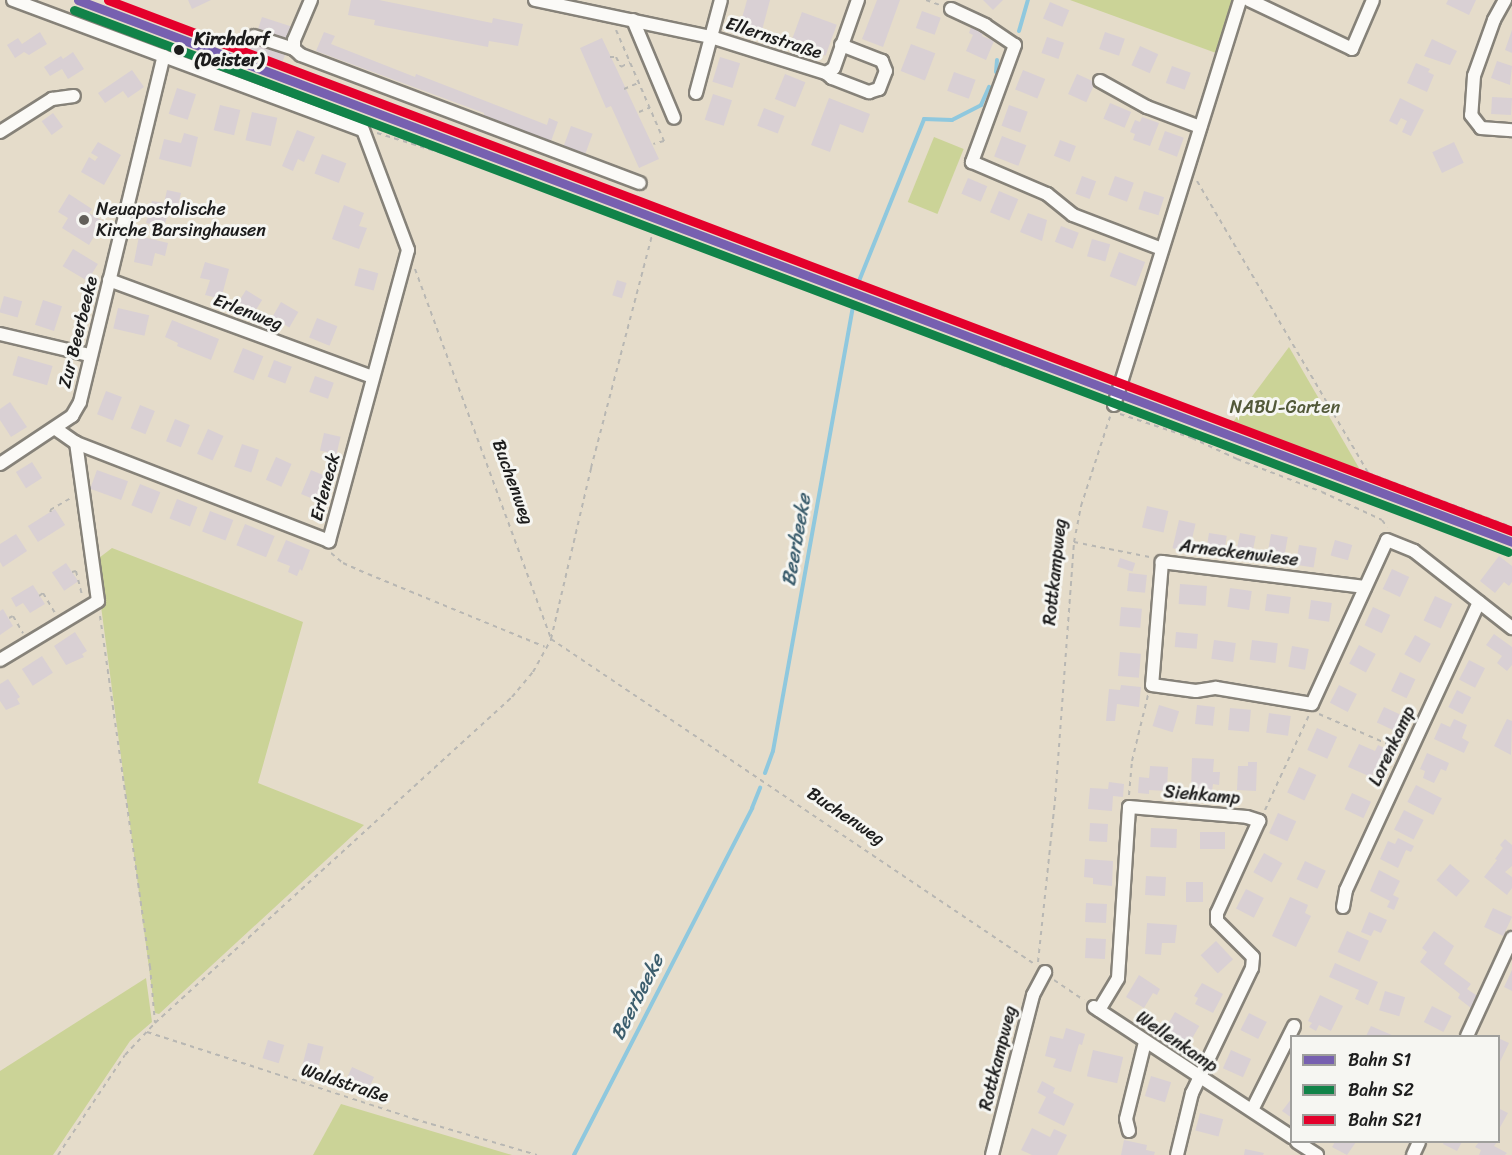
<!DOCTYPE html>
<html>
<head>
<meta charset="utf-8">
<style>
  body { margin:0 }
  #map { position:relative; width:1512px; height:1155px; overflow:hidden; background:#e5dcca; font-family:Sriracha,sans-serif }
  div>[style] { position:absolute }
  .green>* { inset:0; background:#cbd397; transform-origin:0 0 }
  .stream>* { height:4px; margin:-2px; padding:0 2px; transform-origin:2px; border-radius:2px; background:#8fc8de }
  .building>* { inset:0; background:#d9d0d4; transform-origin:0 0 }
  .path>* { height:2px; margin-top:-1px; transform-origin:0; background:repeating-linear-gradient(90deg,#b8b7b3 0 4.5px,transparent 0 9px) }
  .roads { filter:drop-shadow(2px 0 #868279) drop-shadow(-2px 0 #868279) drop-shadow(0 2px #868279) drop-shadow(0 -2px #868279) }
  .minor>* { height:12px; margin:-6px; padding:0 6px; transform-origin:6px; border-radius:6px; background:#fbfaf7 }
  .rail-1>* { height:9px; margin:-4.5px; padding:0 4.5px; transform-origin:4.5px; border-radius:4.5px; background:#7760b0 }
  .rail-2>* { height:9px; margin:-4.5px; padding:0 4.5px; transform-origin:4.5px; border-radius:4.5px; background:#118349 }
  .rail-3>* { height:9px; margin:-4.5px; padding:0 4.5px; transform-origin:4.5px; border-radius:4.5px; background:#e4002b }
  .dots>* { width:16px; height:16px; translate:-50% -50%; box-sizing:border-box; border:3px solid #f6f6f2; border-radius:50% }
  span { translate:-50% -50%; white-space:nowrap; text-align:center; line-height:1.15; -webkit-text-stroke:6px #f6f6f2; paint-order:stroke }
  .street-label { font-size:18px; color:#1c1c1c }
  .stop-label { font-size:18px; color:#1c1c1c; font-weight:700 }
  .left { translate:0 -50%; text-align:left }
  .poi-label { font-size:18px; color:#1c1c1c }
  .park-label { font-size:18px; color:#525939 }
  .water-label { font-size:20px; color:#3b5d6d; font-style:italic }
  .legend { position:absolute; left:1290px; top:1035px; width:210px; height:108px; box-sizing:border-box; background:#f6f6f2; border:2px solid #9f9f9c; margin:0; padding:8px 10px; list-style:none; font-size:18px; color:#1c1c1c }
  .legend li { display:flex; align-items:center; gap:12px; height:30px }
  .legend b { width:30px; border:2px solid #9f9f9c }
</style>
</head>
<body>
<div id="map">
  <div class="green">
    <i style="clip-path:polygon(1070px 0,1234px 0,1216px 53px)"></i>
    <i style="left:934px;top:137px;width:32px;height:70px;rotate:22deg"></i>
    <i style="clip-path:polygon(1289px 347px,1359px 468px,1350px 468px,1233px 422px)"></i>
    <i style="clip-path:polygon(112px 548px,303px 622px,258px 783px,364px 825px,159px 1014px,155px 1013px,95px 561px)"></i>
    <i style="clip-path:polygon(146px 978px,152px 1022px,130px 1041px,53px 1155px,0 1155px,0 1071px)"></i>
    <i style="clip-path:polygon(341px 1104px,512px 1155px,313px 1155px)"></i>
  </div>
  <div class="stream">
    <i style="left:1019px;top:31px;width:32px;rotate:-74deg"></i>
    <i style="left:996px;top:72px;width:12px;rotate:-85deg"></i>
    <i style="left:857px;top:286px;width:180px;rotate:-68.1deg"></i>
    <i style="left:924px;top:119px;width:28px;rotate:2deg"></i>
    <i style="left:952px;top:120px;width:33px;rotate:-27deg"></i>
    <i style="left:981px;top:105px;width:20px;rotate:-66deg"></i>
    <i style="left:765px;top:773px;width:23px;rotate:-70deg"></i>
    <i style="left:773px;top:751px;width:448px;rotate:-79.8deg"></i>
    <i style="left:574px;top:1155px;width:390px;rotate:-62.8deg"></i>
    <i style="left:752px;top:808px;width:22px;rotate:-68deg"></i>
  </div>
  <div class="building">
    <i style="clip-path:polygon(188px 0,211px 0,192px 9px)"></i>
    <i style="clip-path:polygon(351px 0,379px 0,492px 23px,493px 18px,523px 24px,518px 46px,489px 41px,488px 47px,374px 25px,375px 20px,348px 15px)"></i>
    <i style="clip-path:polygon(747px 0,770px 0,761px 34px,739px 29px)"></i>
    <i style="clip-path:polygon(877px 0,900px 0,883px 47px,862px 39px)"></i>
    <i style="clip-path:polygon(983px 0,1003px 0,993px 10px)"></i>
    <i style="clip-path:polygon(1448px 0,1476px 0,1469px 15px,1446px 4px)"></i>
    <i style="left:1050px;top:2px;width:21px;height:18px;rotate:23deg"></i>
    <i style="left:922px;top:11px;width:20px;height:18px;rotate:20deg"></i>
    <i style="left:802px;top:12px;width:37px;height:33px;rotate:20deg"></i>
    <i style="left:262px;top:17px;width:35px;height:13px;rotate:18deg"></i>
    <i style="clip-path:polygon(972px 24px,985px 29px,982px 36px,994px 41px,986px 60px,966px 51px,973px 35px,969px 33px)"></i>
    <i style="clip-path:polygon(1512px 30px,1512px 53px,1505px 50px)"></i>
    <i style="clip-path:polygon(40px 32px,47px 44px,29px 55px,24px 52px,15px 58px,7px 45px,18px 38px,22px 44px)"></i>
    <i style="clip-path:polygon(324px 32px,335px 36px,331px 44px,415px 77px,416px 74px,547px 125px,549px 118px,558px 122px,550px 144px,541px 140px,542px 138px,484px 115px,484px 113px,316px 51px)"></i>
    <i style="left:1105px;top:32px;width:21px;height:18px;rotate:19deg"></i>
    <i style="left:1047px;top:37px;width:18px;height:17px;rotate:19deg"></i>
    <i style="clip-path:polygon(602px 38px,659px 159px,639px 168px,611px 106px,606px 108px,580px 48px)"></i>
    <i style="clip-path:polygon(1432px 39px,1457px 51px,1450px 65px,1424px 56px)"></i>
    <i style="left:252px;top:41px;width:36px;height:11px;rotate:23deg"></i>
    <i style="left:911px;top:44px;width:26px;height:29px;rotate:21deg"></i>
    <i style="left:1140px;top:46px;width:20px;height:21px;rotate:24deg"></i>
    <i style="clip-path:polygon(73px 52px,84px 69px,68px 79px,62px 69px,50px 76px,44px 67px,61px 56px,63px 59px)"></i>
    <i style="left:720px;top:57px;width:21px;height:26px;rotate:17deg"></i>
    <i style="clip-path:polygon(1497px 61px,1512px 66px,1510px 85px,1491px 78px)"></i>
    <i style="clip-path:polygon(1416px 63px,1430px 69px,1428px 72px,1434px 75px,1427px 92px,1407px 83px)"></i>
    <i style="left:1172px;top:66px;width:20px;height:18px;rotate:20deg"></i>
    <i style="clip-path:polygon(132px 70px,144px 87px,128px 98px,123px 91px,105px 103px,98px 93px)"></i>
    <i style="left:1023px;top:70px;width:24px;height:21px;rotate:22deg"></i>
    <i style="left:954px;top:72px;width:23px;height:20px;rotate:20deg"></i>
    <i style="left:785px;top:74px;width:22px;height:27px;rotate:22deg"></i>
    <i style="left:1077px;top:74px;width:20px;height:22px;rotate:24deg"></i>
    <i style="left:177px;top:88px;width:20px;height:27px;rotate:18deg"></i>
    <i style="left:713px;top:94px;width:20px;height:27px;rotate:18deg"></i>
    <i style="left:1492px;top:97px;width:20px;height:17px;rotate:3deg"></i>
    <i style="clip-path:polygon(829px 98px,870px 114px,863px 133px,840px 124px,830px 152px,811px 145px)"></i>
    <i style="clip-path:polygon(1400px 98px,1424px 110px,1411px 136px,1402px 132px,1407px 121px,1401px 118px,1397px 125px,1389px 121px)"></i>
    <i style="left:1110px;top:103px;width:23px;height:17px;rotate:23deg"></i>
    <i style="left:220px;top:105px;width:21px;height:26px;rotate:14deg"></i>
    <i style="left:1009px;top:105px;width:20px;height:22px;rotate:20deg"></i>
    <i style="left:764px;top:108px;width:22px;height:19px;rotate:21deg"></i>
    <i style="left:252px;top:112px;width:26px;height:29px;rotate:13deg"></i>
    <i style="left:53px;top:113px;width:17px;height:14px;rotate:54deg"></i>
    <i style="clip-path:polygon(1142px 117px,1159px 123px,1150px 146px,1133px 140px,1135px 134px,1130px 132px,1135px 120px,1140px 122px)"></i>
    <i style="left:571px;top:126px;width:23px;height:24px;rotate:20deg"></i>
    <i style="clip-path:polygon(297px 130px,315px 137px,304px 162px,298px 159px,293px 171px,282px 166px)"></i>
    <i style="left:1165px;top:131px;width:20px;height:20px;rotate:20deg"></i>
    <i style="clip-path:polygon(184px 133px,198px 137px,191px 167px,159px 159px,164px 139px,181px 143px)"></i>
    <i style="left:1002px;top:136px;width:26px;height:22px;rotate:21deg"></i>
    <i style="left:1060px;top:140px;width:17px;height:17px;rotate:21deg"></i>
    <i style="clip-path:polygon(98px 142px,121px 155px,104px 185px,81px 172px,89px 157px,95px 161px,98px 157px,91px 153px)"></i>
    <i style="left:1454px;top:142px;width:23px;height:24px;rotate:65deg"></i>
    <i style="left:322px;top:154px;width:26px;height:21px;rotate:21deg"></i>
    <i style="left:1082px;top:176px;width:15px;height:19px;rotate:20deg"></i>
    <i style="left:1115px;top:176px;width:20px;height:20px;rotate:20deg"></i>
    <i style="left:968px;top:178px;width:21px;height:17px;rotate:23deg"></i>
    <i style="clip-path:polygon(167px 190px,181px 193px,178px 206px,170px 204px,164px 228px,146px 223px,152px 201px,164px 203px)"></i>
    <i style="left:999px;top:191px;width:21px;height:23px;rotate:23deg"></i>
    <i style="left:1144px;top:191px;width:21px;height:19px;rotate:17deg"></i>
    <i style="clip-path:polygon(69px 194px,92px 209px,89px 213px,103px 221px,89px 245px,62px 228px,68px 218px,58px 212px)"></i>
    <i style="clip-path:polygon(344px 205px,364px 213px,359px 226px,367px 228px,359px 249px,332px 239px)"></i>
    <i style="clip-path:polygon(1028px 213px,1047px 220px,1042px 241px,1020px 232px)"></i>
    <i style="left:1061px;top:226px;width:19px;height:17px;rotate:21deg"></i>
    <i style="clip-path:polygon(139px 236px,168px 243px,165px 256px,155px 253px,152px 266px,134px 262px)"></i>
    <i style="left:1092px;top:239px;width:19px;height:18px;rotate:16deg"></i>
    <i style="left:73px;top:249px;width:29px;height:20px;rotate:31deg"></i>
    <i style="left:1119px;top:252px;width:28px;height:26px;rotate:21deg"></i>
    <i style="clip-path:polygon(205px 262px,229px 269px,221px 299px,205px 295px,210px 280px,200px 278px)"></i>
    <i style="left:359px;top:268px;width:20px;height:18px;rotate:15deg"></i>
    <i style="left:617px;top:280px;width:10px;height:16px;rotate:17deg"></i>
    <i style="left:246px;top:290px;width:19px;height:18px;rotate:32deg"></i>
    <i style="left:4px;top:296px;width:19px;height:17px;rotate:16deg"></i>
    <i style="left:43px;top:300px;width:20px;height:26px;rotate:18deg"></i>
    <i style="left:281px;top:302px;width:20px;height:18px;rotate:30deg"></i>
    <i style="left:118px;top:308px;width:32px;height:21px;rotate:13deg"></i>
    <i style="left:317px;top:318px;width:22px;height:21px;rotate:22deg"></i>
    <i style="clip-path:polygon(172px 320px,219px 339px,211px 360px,177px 346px,178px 343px,165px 337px)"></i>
    <i style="left:243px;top:348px;width:22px;height:26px;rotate:22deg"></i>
    <i style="left:18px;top:356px;width:36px;height:20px;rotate:16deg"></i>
    <i style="left:274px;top:360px;width:19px;height:18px;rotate:21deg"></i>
    <i style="left:315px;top:376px;width:20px;height:17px;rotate:20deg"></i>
    <i style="left:106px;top:391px;width:17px;height:25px;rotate:21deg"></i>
    <i style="clip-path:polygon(10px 402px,27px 427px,11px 437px,0 420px,0 409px)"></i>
    <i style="left:140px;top:405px;width:16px;height:25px;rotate:22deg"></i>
    <i style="left:175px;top:419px;width:16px;height:24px;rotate:22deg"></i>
    <i style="left:208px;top:429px;width:17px;height:27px;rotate:24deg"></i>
    <i style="left:324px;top:433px;width:17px;height:18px;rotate:13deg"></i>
    <i style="left:242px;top:444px;width:18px;height:24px;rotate:19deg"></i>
    <i style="left:276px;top:457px;width:17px;height:25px;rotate:24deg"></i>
    <i style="left:32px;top:462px;width:19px;height:19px;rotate:58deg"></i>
    <i style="left:97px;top:470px;width:33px;height:20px;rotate:20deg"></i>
    <i style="clip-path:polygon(311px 470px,335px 480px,330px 491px,324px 488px,318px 501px,301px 494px)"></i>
    <i style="left:140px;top:484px;width:22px;height:23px;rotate:22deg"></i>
    <i style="left:177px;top:499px;width:22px;height:21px;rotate:21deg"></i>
    <i style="left:1147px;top:506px;width:22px;height:22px;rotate:13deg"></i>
    <i style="left:55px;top:509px;width:19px;height:32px;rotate:58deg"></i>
    <i style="left:210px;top:511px;width:25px;height:22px;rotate:21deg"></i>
    <i style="left:1179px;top:520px;width:17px;height:29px;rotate:13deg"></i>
    <i style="left:245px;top:524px;width:32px;height:23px;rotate:22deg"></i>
    <i style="left:1209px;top:533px;width:18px;height:17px;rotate:9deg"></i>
    <i style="left:1240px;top:533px;width:16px;height:22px;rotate:11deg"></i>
    <i style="clip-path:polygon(16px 534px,27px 551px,3px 567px,0 562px,0 544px)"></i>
    <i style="left:1271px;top:534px;width:17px;height:25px;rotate:10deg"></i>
    <i style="clip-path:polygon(286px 540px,310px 550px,302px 571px,300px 569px,297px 576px,288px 572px,290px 566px,277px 561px)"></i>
    <i style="left:1335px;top:540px;width:18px;height:16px;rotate:16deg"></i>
    <i style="left:1299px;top:545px;width:18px;height:20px;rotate:9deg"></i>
    <i style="clip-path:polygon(1499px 556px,1512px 566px,1512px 582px,1509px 586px,1504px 582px,1495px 593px,1480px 581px)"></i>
    <i style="left:1120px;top:558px;width:16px;height:9px;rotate:18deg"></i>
    <i style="left:66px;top:563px;width:22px;height:17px;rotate:56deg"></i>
    <i style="left:1392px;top:569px;width:19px;height:22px;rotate:25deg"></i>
    <i style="left:1129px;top:573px;width:18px;height:18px;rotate:6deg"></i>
    <i style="left:1180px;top:584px;width:27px;height:20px;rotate:4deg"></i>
    <i style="clip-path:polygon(33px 585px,45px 604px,30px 613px,23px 603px,16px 607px,11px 598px)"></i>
    <i style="left:1230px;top:588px;width:22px;height:19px;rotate:8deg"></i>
    <i style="left:1267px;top:594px;width:24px;height:17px;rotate:7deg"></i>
    <i style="left:1435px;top:596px;width:19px;height:27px;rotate:25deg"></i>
    <i style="left:1311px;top:600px;width:21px;height:19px;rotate:8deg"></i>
    <i style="left:1121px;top:607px;width:21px;height:19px;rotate:5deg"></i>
    <i style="left:1373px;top:607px;width:19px;height:20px;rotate:25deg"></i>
    <i style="clip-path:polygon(3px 609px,13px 626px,0 635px,0 611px)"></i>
    <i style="clip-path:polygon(75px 632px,87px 651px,82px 654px,84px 657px,66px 665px,54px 646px)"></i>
    <i style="left:1176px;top:632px;width:22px;height:15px;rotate:5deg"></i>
    <i style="clip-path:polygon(1494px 634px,1512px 647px,1512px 665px,1507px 671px,1497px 663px,1502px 656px,1486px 645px)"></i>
    <i style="left:1415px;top:635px;width:18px;height:22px;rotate:29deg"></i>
    <i style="left:1214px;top:640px;width:22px;height:19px;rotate:8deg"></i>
    <i style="left:1252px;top:640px;width:26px;height:20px;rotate:7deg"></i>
    <i style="left:1359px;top:645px;width:19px;height:21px;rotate:28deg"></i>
    <i style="left:1292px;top:646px;width:17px;height:21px;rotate:10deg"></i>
    <i style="left:1120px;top:652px;width:21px;height:24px;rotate:5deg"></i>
    <i style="left:42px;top:656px;width:20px;height:24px;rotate:57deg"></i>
    <i style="left:1469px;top:660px;width:18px;height:22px;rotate:27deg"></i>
    <i style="left:1400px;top:672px;width:17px;height:21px;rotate:25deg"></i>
    <i style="clip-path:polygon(8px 679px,20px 697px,17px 699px,20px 704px,6px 710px,0 701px,0 684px)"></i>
    <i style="clip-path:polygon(1121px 685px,1141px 687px,1139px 707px,1117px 704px,1115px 721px,1106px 721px,1109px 689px,1120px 690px)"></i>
    <i style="left:1339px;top:685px;width:20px;height:20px;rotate:27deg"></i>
    <i style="left:1457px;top:690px;width:16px;height:19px;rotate:27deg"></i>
    <i style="left:1159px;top:705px;width:21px;height:22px;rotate:17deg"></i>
    <i style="left:1197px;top:705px;width:18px;height:19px;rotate:6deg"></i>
    <i style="left:1384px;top:707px;width:19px;height:17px;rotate:25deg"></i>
    <i style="left:1230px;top:708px;width:21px;height:22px;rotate:5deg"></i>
    <i style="left:1269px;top:713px;width:22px;height:20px;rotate:8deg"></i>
    <i style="clip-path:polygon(1454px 719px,1467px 725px,1462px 738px,1469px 742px,1464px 753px,1434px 739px,1441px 723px,1450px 727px)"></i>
    <i style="clip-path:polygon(1507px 719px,1512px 721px,1511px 755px,1494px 746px)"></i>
    <i style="left:1317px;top:728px;width:22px;height:24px;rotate:24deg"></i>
    <i style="clip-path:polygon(1359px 744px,1375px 751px,1378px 745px,1393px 752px,1387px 767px,1383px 765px,1378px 774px,1374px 772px,1371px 777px,1348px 767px)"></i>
    <i style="clip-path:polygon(1427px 753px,1449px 763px,1446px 771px,1441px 769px,1434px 783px,1423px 778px,1425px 771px,1420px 769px)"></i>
    <i style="clip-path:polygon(1192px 758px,1214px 759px,1213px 772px,1220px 772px,1219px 785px,1213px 784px,1212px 791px,1191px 790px)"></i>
    <i style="clip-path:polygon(1248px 762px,1257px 762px,1256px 791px,1237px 790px,1238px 766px,1248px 766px)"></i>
    <i style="clip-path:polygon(1150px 766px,1168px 767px,1167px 791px,1149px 790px,1149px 794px,1138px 793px,1139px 777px,1149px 778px)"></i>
    <i style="left:1299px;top:767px;width:19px;height:28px;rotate:25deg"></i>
    <i style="clip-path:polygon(1109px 782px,1124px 784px,1123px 797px,1113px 796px,1112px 811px,1088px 809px,1090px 788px,1108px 789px)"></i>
    <i style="left:1416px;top:785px;width:29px;height:19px;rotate:27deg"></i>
    <i style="left:1352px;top:793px;width:21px;height:18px;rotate:25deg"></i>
    <i style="left:1404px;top:810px;width:22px;height:22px;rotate:27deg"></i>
    <i style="left:1278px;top:813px;width:20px;height:22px;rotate:24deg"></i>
    <i style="left:1090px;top:823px;width:18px;height:18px;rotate:3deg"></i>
    <i style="left:1151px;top:828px;width:26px;height:19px;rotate:2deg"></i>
    <i style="left:1200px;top:832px;width:25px;height:17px"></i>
    <i style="clip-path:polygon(1398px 838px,1414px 846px,1411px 852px,1406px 850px,1398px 868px,1380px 859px,1388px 841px,1395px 844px)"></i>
    <i style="clip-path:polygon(1505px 839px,1512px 845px,1512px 866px,1505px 872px,1512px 877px,1512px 888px,1507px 895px,1484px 877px,1497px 860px,1495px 859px,1503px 848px,1500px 845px)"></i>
    <i style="left:1264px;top:853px;width:21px;height:22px;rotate:29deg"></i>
    <i style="clip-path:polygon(1085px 859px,1113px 861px,1112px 886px,1093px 884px,1093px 878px,1084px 877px)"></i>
    <i style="left:1305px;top:861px;width:23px;height:20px;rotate:25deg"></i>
    <i style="left:1450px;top:864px;width:26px;height:21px;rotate:40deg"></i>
    <i style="clip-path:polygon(1379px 870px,1400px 881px,1393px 895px,1399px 898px,1394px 910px,1387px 907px,1390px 901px,1370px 891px)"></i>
    <i style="left:1146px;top:876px;width:20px;height:19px;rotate:3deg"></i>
    <i style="left:1186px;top:882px;width:17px;height:20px"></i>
    <i style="left:1246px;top:889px;width:20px;height:22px;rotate:27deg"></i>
    <i style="clip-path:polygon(1290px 897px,1308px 905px,1305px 913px,1311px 916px,1296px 947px,1272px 936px)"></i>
    <i style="left:1086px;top:903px;width:21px;height:19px;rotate:3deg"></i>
    <i style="left:1493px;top:908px;width:21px;height:21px;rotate:25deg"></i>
    <i style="clip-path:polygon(1369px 912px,1387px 920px,1381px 933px,1374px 930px,1371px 936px,1361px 932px)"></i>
    <i style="clip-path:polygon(1147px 923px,1177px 925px,1175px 943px,1162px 943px,1161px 955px,1145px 954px)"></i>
    <i style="left:1347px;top:931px;width:24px;height:23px;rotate:24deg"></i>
    <i style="clip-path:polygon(1434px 931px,1454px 946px,1444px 964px,1471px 984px,1467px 989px,1479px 997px,1471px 1008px,1458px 998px,1460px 994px,1420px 962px,1427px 952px,1422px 948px)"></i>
    <i style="left:1086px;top:938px;width:20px;height:20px;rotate:3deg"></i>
    <i style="left:1216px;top:941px;width:25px;height:21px;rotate:47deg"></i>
    <i style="clip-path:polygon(1335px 963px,1378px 982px,1368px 1005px,1355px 999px,1359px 990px,1329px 977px)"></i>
    <i style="clip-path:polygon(1512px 970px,1512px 991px,1504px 987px)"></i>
    <i style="clip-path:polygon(1139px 975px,1160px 989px,1157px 995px,1153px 993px,1144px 1008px,1126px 997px)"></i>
    <i style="clip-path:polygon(1202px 983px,1223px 994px,1213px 1013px,1195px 1004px,1198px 998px,1194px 996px)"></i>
    <i style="left:1385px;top:991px;width:21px;height:20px;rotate:17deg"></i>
    <i style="clip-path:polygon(1320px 995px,1343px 1006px,1331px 1031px,1319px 1025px,1316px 1031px,1309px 1027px,1312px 1023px,1308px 1021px)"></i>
    <i style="left:1432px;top:1006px;width:22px;height:18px;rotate:27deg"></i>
    <i style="left:1175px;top:1012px;width:28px;height:21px;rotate:30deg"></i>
    <i style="left:1249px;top:1013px;width:20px;height:19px;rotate:27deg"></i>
    <i style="clip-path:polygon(1371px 1026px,1394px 1036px,1366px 1036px)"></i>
    <i style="clip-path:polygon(1066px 1028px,1085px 1034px,1082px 1045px,1079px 1044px,1071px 1072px,1053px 1067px,1056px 1059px,1045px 1056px,1050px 1036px,1063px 1039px)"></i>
    <i style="clip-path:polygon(1498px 1038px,1509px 1043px,1498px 1066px)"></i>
    <i style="left:268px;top:1040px;width:17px;height:19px;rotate:17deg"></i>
    <i style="left:308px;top:1043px;width:16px;height:26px;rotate:14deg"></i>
    <i style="left:1093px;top:1050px;width:31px;height:27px;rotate:13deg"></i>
    <i style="left:1231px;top:1050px;width:22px;height:20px;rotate:24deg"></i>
    <i style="clip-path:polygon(352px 1067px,374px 1077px,367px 1093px,355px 1088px,357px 1083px,347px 1078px)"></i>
    <i style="left:1151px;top:1076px;width:21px;height:21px;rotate:17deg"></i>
    <i style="clip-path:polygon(1042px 1081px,1055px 1088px,1053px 1093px,1074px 1104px,1064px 1126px,1038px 1113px,1046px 1097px,1037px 1092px)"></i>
    <i style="clip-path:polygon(1292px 1098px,1292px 1118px,1282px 1111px)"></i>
    <i style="clip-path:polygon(1498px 1108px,1508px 1113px,1498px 1131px)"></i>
    <i style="left:1200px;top:1113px;width:24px;height:18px;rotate:15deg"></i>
    <i style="clip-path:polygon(1032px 1128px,1050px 1137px,1054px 1129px,1067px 1135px,1057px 1155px,1032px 1155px,1021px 1150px)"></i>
    <i style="clip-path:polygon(1124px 1140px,1147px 1145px,1146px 1150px,1155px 1152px,1154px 1155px,1121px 1155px)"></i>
    <i style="clip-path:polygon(1335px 1142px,1356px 1142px,1347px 1155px,1332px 1147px)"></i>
    <i style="clip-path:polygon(1444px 1142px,1462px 1142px,1457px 1151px,1443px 1144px)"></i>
    <i style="clip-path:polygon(1479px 1142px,1497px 1142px,1494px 1146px,1507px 1153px,1505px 1155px,1479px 1155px,1481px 1150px,1475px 1147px)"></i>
    <i style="clip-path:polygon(1245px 1149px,1264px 1153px,1263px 1155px,1244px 1155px)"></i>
  </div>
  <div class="path">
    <i style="left:926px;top:0;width:15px;rotate:20deg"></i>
    <i style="left:616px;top:30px;width:121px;rotate:66.6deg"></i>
    <i style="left:664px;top:141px;width:11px;rotate:165deg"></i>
    <i style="left:610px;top:57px;width:6px"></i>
    <i style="left:616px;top:57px;width:11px;rotate:63deg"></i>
    <i style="left:621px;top:67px;width:10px;rotate:-29deg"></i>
    <i style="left:624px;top:89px;width:15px;rotate:-23deg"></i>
    <i style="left:639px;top:112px;width:11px;rotate:-22deg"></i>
    <i style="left:377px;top:133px;width:165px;rotate:17.2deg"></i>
    <i style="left:535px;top:182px;width:379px;rotate:20.7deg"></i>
    <i style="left:890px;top:316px;width:121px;rotate:23.8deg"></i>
    <i style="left:1001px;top:365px;width:109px;rotate:19.3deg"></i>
    <i style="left:1197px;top:181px;width:338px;rotate:59.6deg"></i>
    <i style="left:415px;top:269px;width:394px;rotate:69.8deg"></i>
    <i style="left:551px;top:639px;width:584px;rotate:33.91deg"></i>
    <i style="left:1134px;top:385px;width:57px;rotate:26.1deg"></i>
    <i style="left:1185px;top:410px;width:178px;rotate:20.1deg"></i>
    <i style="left:1352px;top:471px;width:16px;rotate:7deg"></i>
    <i style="left:1368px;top:473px;width:154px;rotate:20.6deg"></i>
    <i style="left:1120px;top:414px;width:76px;rotate:18.4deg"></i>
    <i style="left:1192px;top:438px;width:50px;rotate:25deg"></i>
    <i style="left:1237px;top:459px;width:91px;rotate:21.2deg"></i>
    <i style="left:1322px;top:492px;width:66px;rotate:25deg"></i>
    <i style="left:1382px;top:520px;width:9px;rotate:54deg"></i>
    <i style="left:51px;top:512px;width:2px;rotate:-117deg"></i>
    <i style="left:50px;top:510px;width:24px;rotate:-30deg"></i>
    <i style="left:1074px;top:542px;width:77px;rotate:11.2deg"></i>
    <i style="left:331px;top:553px;width:16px;rotate:40deg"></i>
    <i style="left:343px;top:563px;width:27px;rotate:24deg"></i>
    <i style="left:368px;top:574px;width:191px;rotate:22.4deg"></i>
    <i style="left:72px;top:572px;width:4px;rotate:-14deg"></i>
    <i style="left:76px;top:571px;width:25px;rotate:76deg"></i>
    <i style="left:39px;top:596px;width:5px;rotate:-37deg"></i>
    <i style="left:43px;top:593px;width:23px;rotate:59deg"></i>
    <i style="left:100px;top:616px;width:354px;rotate:81.9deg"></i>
    <i style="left:150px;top:966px;width:57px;rotate:85deg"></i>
    <i style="left:9px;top:618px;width:4px;rotate:-27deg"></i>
    <i style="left:13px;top:616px;width:20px;rotate:60deg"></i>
    <i style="left:1319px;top:714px;width:87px;rotate:23.6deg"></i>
    <i style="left:1129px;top:795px;width:34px;rotate:-85deg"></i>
    <i style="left:1132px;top:761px;width:68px;rotate:-76.4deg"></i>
    <i style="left:1265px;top:810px;width:105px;rotate:-65.1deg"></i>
    <i style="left:1038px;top:962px;width:162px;rotate:-84deg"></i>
    <i style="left:1055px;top:801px;width:260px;rotate:-85.8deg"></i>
    <i style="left:1074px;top:542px;width:37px;rotate:-79deg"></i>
    <i style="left:1081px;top:506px;width:94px;rotate:-72deg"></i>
    <i style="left:1054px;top:980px;width:36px;rotate:34deg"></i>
    <i style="left:147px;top:1032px;width:281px;rotate:18deg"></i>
    <i style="left:414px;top:1119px;width:128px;rotate:16.3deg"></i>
    <i style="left:58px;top:1155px;width:120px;rotate:-56.2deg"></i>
    <i style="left:125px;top:1055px;width:44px;rotate:-46.8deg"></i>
    <i style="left:155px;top:1023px;width:483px;rotate:-42.4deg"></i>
    <i style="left:512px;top:697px;width:33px;rotate:-50deg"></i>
    <i style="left:533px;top:672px;width:38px;rotate:-61deg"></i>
    <i style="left:551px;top:639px;width:176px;rotate:-76.8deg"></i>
    <i style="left:591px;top:468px;width:248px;rotate:-75.3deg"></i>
  </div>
  <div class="roads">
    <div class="minor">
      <i style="left:13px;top:0;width:373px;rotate:20.4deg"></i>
      <i style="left:363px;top:130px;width:128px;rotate:69.4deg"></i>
      <i style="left:408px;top:250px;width:302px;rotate:105.2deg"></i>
      <i style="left:329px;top:541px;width:271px;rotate:-158.8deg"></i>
      <i style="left:311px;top:0;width:43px;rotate:113deg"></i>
      <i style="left:294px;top:40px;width:9px;rotate:90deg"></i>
      <i style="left:294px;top:49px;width:9px;rotate:41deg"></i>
      <i style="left:301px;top:55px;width:362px;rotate:20.7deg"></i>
      <i style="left:535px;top:0;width:180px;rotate:11.9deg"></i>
      <i style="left:711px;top:37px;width:121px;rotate:17.4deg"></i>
      <i style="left:826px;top:73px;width:9px;rotate:-32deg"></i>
      <i style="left:834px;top:68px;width:72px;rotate:-70.6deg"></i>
      <i style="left:1249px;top:0;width:114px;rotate:25.4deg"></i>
      <i style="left:1352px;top:49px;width:53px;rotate:-66.8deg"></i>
      <i style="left:1505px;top:0;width:23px;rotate:119deg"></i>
      <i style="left:1494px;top:20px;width:59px;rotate:109.7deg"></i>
      <i style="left:1474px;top:76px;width:39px;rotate:94deg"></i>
      <i style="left:1471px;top:115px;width:16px;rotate:52deg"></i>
      <i style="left:1481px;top:128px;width:31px;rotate:4deg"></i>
      <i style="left:951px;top:9px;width:38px;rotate:25deg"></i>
      <i style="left:985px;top:25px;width:36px;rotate:34deg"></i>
      <i style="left:1015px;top:45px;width:125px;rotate:110.2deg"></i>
      <i style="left:972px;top:162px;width:82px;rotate:23.1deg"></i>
      <i style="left:1047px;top:194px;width:33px;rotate:39deg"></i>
      <i style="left:1073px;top:215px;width:95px;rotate:20.9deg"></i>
      <i style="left:633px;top:20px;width:106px;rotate:67.3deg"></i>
      <i style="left:254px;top:36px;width:42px;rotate:18deg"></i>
      <i style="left:826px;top:73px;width:8px;rotate:40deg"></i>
      <i style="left:832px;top:78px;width:40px;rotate:21deg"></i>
      <i style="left:869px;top:92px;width:10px;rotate:-17deg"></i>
      <i style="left:879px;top:89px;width:19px;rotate:-69deg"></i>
      <i style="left:886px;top:71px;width:11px;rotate:-112deg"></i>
      <i style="left:882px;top:61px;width:44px;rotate:-158.7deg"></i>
      <i style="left:1100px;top:81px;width:54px;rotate:29deg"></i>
      <i style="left:1147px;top:107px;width:57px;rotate:20.7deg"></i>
      <i style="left:696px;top:93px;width:96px;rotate:-75deg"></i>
      <i style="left:0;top:132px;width:62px;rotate:-32.4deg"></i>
      <i style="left:52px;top:99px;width:22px;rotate:-8deg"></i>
      <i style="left:109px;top:280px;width:281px;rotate:20.2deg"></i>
      <i style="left:0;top:334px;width:91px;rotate:13.3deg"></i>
      <i style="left:1114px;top:405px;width:424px;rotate:-72.7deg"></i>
      <i style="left:0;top:464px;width:87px;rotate:-33.7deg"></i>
      <i style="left:72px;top:416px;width:16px;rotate:-60deg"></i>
      <i style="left:80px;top:402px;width:356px;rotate:-76.4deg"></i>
      <i style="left:1365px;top:587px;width:205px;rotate:-173deg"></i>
      <i style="left:1162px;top:562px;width:123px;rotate:94.6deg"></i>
      <i style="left:1152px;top:685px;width:44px;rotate:7.8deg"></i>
      <i style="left:1196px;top:691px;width:20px;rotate:-9deg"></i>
      <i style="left:1216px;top:688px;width:97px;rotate:9.5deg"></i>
      <i style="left:1312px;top:704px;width:180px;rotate:-65.4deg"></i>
      <i style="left:1387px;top:540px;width:29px;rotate:22deg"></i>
      <i style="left:1414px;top:551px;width:125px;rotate:38.2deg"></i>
      <i style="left:0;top:660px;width:114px;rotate:-31deg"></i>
      <i style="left:98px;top:601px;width:160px;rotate:-97.9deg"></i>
      <i style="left:76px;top:443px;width:24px;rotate:-145deg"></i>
      <i style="left:1343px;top:907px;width:17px;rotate:-80deg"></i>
      <i style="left:1346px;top:890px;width:317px;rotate:-65.2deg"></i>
      <i style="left:1094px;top:1007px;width:237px;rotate:33.3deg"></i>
      <i style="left:1099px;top:1010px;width:37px;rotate:-59deg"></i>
      <i style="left:1118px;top:978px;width:171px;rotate:-86.3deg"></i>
      <i style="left:1129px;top:807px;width:118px;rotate:4.8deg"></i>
      <i style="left:1247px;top:817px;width:13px;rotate:18deg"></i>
      <i style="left:1259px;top:821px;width:101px;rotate:114.5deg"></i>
      <i style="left:1217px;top:913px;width:8px;rotate:90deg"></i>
      <i style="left:1217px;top:921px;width:51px;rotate:45deg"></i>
      <i style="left:1253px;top:957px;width:11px;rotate:95deg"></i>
      <i style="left:1252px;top:968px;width:139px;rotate:115.6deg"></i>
      <i style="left:1192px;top:1093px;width:64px;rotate:103.6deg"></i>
      <i style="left:1467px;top:1036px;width:108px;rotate:-65.3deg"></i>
      <i style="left:1252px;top:1110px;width:94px;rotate:-63.4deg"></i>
      <i style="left:1129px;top:1131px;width:12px;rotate:-104deg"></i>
      <i style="left:1126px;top:1119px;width:79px;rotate:-76.1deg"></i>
      <i style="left:1297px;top:1142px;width:24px;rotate:33deg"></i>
      <i style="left:992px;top:1155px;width:165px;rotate:-75.6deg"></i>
      <i style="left:1033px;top:995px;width:26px;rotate:-62deg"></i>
      <i style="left:1413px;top:1155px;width:14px;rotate:-65deg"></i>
    </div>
  </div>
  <div class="rail-1">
    <i style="left:78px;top:0;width:1533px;rotate:20.7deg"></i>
  </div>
  <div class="rail-2">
    <i style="left:74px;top:10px;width:1533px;rotate:20.7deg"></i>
  </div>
  <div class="rail-3">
    <i style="left:108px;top:0;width:1501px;rotate:20.72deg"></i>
  </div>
  <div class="dots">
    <i style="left:179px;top:50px;background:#1c1c1c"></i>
    <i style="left:84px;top:220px;background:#625f59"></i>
  </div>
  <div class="street-label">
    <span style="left:774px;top:38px;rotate:18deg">Ellernstraße</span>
    <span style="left:248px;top:312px;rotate:21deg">Erlenweg</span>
    <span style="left:78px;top:332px;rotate:-76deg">Zur Beerbeeke</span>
    <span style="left:513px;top:482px;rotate:70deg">Buchenweg</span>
    <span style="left:325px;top:487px;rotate:-75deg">Erleneck</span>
    <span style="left:1239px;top:553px;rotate:7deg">Arneckenwiese</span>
    <span style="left:1055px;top:572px;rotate:-84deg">Rottkampweg</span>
    <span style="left:1392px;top:746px;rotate:-65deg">Lorenkamp</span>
    <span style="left:1202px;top:795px;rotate:5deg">Siehkamp</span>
    <span style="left:846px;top:816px;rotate:34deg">Buchenweg</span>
    <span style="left:1177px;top:1042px;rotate:34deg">Wellenkamp</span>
    <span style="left:998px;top:1058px;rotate:-76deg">Rottkampweg</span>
    <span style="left:345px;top:1083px;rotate:18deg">Waldstraße</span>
  </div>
  <div class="stop-label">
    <span class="left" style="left:194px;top:50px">Kirchdorf<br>(Deister)</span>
  </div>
  <div class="poi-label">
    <span class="left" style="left:96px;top:220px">Neuapostolische<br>Kirche Barsinghausen</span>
  </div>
  <div class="park-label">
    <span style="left:1285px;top:407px">NABU-Garten</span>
  </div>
  <div class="water-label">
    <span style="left:796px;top:540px;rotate:-80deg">Beerbeeke</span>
    <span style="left:637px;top:997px;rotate:-63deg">Beerbeeke</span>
  </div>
  <ul class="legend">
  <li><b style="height:8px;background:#7760b0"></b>Bahn S1</li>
  <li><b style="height:8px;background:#118349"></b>Bahn S2</li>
  <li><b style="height:8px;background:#e4002b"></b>Bahn S21</li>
  </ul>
</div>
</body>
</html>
